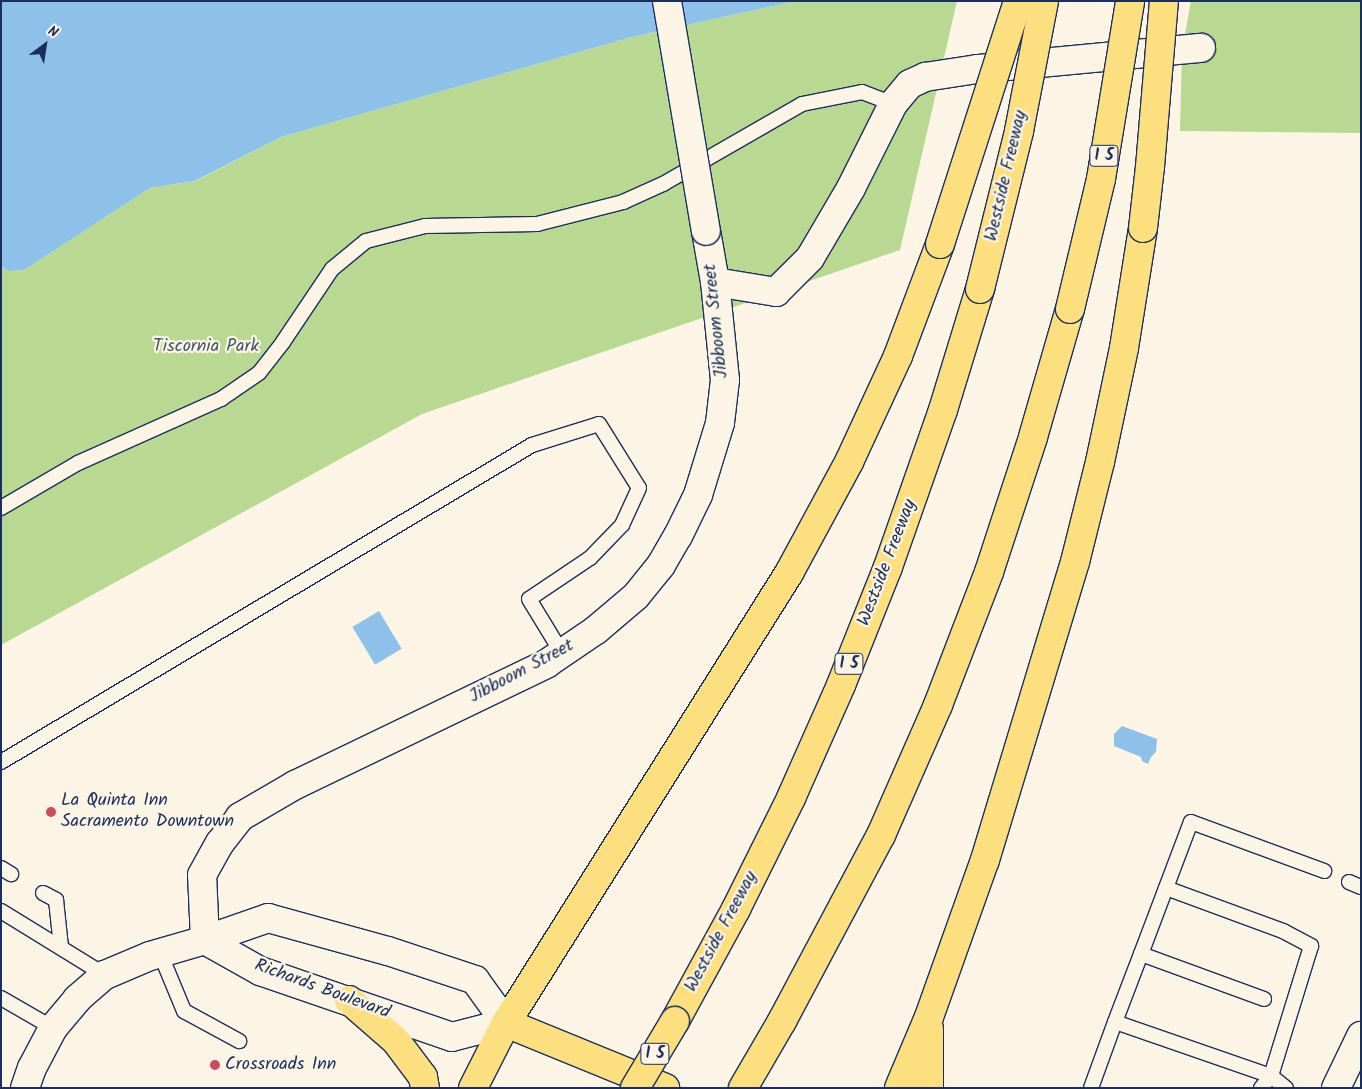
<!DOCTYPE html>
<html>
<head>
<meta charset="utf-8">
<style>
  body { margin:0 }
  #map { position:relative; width:1362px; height:1089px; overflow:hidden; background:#fcf5e5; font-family:Kalam,sans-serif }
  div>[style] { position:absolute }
  .green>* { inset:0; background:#b9d891 }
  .water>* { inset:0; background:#8dc1ea; transform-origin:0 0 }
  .roads { filter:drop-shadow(1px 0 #1b2f5e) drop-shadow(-1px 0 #1b2f5e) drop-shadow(0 1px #1b2f5e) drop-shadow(0 -1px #1b2f5e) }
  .service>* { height:14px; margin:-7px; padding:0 7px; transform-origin:7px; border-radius:7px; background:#fcf5e5 }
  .minor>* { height:28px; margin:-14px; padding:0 14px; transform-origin:14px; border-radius:14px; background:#fcf5e5 }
  .tertiary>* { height:28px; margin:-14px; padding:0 14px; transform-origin:14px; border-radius:14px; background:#fcf5e5 }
  .primary>* { height:28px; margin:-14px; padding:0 14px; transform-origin:14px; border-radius:14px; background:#fce080 }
  .motorway>* { height:28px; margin:-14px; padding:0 14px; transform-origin:14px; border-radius:14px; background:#fce080 }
  .bridges { filter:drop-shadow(1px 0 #1b2f5e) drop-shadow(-1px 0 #1b2f5e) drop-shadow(0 1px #1b2f5e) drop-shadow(0 -1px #1b2f5e) }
  .minor-bridge>* { height:28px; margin:-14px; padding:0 14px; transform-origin:14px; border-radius:14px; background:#fcf5e5 }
  .motorway-bridge>* { height:28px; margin:-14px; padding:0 14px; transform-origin:14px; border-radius:14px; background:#fce080 }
  .dots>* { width:14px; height:14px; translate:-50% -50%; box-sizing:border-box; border:2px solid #fcf5e5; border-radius:50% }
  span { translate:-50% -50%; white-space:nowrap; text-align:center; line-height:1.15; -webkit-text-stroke:4.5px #fcf5e5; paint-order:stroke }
  .shield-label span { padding:1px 4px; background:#fcf5e5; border:1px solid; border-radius:4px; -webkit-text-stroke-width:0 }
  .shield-label { font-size:16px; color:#1b2f5e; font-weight:700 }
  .street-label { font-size:18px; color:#1b2f5e }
  .park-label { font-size:18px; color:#42596b }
  .poi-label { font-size:18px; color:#1b2f5e }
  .left { translate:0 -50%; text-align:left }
  .frame { position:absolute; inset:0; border:2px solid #1b2f5e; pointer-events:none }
  .north { position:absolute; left:20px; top:20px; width:50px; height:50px; -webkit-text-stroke:4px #fcf5e5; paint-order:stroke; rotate:31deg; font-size:14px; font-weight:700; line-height:20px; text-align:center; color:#1b2f5e }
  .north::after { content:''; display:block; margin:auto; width:18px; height:22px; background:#1b2f5e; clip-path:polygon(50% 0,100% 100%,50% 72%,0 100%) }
</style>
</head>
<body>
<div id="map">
  <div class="green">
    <i style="clip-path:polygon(796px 1px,957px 1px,900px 250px,422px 414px,1px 645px,1px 267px,9px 271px,24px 270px,150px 188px,196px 181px,281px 137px,632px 37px)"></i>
    <i style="clip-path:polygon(1191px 1px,1361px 1px,1361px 133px,1180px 131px,1182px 50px)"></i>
  </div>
  <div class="water">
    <i style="clip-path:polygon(1px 1px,796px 1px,632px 37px,281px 137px,195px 181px,150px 188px,24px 270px,9px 271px,1px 267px)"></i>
    <i style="left:379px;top:611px;width:44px;height:31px;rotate:59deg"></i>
    <i style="clip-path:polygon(1122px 726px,1157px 739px,1156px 752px,1151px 757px,1148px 764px,1142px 761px,1141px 757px,1114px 746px,1114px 734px)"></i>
  </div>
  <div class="roads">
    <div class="service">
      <i style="left:1px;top:508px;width:89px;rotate:-30.3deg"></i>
      <i style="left:78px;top:463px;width:157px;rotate:-24.1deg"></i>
      <i style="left:221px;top:399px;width:46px;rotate:-34.4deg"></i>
      <i style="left:259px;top:373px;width:39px;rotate:-52deg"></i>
      <i style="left:283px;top:342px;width:88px;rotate:-56.1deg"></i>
      <i style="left:332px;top:269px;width:44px;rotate:-39.5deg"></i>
      <i style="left:366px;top:241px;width:61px;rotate:-14.3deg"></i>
      <i style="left:425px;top:226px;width:112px;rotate:-1deg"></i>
      <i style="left:537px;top:224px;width:89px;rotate:-14.3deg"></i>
      <i style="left:623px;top:202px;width:44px;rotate:-24.2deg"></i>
      <i style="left:663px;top:184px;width:160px;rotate:-29.9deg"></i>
      <i style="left:802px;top:104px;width:61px;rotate:-11.3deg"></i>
      <i style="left:862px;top:92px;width:33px;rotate:21deg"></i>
      <i style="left:1px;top:762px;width:618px;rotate:-30.84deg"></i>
      <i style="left:532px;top:445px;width:70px;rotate:-17.4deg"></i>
      <i style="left:599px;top:424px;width:75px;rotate:58deg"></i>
      <i style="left:639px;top:488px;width:41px;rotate:114.7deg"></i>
      <i style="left:622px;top:525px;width:46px;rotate:134.1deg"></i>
      <i style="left:590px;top:558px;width:73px;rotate:146.1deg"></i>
      <i style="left:529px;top:599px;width:63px;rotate:58.6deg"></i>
      <i style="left:1px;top:868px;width:12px;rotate:31deg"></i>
      <i style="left:1349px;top:882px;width:13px;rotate:23deg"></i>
      <i style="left:1166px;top:888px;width:125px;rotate:20.2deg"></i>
      <i style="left:1283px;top:931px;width:32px;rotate:28deg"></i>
      <i style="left:1311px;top:946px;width:136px;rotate:107.1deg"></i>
      <i style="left:1271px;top:1076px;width:19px;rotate:39deg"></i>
      <i style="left:43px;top:893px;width:15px;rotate:28deg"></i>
      <i style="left:56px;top:900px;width:47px;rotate:83.9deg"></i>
      <i style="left:1px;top:911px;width:122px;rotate:31.6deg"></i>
      <i style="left:160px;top:953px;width:63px;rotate:67.5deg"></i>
      <i style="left:184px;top:1011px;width:63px;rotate:28.6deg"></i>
      <i style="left:1141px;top:954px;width:141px;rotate:-69.3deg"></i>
      <i style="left:1191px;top:822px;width:142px;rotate:20.2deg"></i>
      <i style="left:1px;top:998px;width:60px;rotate:30deg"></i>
      <i style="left:1091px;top:1088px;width:70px;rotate:-70deg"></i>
      <i style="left:1261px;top:1088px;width:16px;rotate:-50deg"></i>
      <i style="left:1271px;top:1076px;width:165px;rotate:-160.9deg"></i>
      <i style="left:1115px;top:1022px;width:73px;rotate:-69.1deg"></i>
      <i style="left:1141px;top:954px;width:131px;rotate:20.1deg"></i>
    </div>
    <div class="minor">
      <i style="left:715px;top:282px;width:62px;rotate:9.3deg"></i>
      <i style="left:776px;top:292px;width:48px;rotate:-45deg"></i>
      <i style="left:810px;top:258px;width:81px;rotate:-59.6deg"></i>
      <i style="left:851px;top:188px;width:94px;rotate:-63.4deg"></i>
      <i style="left:893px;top:104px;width:26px;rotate:-50deg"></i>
      <i style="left:910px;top:84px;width:17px;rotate:-25deg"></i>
      <i style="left:925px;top:77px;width:53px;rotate:-8.7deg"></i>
      <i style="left:977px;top:69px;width:225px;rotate:-5.4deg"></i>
      <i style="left:205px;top:940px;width:65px;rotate:-92.6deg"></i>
      <i style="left:202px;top:875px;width:37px;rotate:-61deg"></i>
      <i style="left:220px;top:843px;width:33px;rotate:-52deg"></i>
      <i style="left:240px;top:817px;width:64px;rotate:-30.2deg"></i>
      <i style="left:295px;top:785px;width:279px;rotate:-25.7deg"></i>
      <i style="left:546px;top:664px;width:60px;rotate:-34.2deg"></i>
      <i style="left:596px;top:630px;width:52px;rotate:-40.4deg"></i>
      <i style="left:636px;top:596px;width:40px;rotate:-51deg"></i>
      <i style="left:661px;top:565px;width:34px;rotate:-60deg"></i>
      <i style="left:678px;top:536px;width:46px;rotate:-64deg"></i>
      <i style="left:698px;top:495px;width:75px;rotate:-73deg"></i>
      <i style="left:720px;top:423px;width:43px;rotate:-83.4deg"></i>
      <i style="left:725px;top:380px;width:99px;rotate:-95.8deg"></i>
      <i style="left:715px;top:282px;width:52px;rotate:-100deg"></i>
      <i style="left:1336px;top:1088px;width:58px;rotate:-64.3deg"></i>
    </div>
    <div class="tertiary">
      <i style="left:25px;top:1088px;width:21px;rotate:-71deg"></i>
      <i style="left:32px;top:1068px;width:45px;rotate:-62.3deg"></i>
      <i style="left:53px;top:1028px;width:38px;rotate:-50deg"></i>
      <i style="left:77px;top:999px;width:37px;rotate:-41deg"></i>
      <i style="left:105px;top:975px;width:49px;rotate:-22.9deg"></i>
      <i style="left:150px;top:956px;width:57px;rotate:-16.2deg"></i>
      <i style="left:205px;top:940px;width:67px;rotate:-19.2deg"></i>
      <i style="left:268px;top:918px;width:124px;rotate:15.4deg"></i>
      <i style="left:388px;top:951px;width:92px;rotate:18.4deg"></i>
      <i style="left:475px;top:980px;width:53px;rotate:54.2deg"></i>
      <i style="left:506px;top:1023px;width:56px;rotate:165.5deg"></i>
      <i style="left:452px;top:1037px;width:203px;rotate:-161deg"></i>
      <i style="left:260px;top:971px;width:63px;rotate:-150.6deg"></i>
    </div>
    <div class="primary">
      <i style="left:506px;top:1023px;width:172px;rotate:22.2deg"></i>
    </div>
    <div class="motorway">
      <i style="left:349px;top:1000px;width:62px;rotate:41.1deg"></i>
      <i style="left:396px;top:1041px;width:45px;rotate:53.1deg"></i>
      <i style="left:423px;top:1077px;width:11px;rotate:80deg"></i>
      <i style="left:675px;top:1021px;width:128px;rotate:-61.4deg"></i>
      <i style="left:736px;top:909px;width:124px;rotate:-63.6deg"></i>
      <i style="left:791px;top:798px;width:124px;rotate:-66.1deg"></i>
      <i style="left:841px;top:685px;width:127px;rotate:-68.3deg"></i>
      <i style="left:888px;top:567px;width:166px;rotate:-70.7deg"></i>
      <i style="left:943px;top:410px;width:127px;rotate:-73deg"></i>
      <i style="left:473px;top:1088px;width:73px;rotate:-63.1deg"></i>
      <i style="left:506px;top:1023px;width:532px;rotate:-57.83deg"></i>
      <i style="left:789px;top:573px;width:126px;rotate:-61.6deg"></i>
      <i style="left:849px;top:462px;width:117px;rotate:-65.2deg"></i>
      <i style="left:898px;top:356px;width:120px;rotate:-69.4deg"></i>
      <i style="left:743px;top:1088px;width:78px;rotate:-59.8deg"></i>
      <i style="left:782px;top:1021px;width:211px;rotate:-62deg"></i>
      <i style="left:881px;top:835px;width:142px;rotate:-66.3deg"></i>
      <i style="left:938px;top:705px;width:142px;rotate:-69deg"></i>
      <i style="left:989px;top:572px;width:142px;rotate:-71.9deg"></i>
      <i style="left:1033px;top:437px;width:133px;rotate:-73.9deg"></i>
      <i style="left:899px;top:1088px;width:77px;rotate:-67.1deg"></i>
      <i style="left:929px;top:1017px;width:167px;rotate:-70.4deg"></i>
      <i style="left:985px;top:860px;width:311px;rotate:-73.2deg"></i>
      <i style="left:1075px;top:562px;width:103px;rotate:-76deg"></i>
      <i style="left:1100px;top:462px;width:116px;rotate:-78.1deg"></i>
      <i style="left:1124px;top:348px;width:121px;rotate:-81deg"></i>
      <i style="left:929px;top:1088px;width:59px;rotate:-90deg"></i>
    </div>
  </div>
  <div class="bridges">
    <div class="minor-bridge">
      <i style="left:667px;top:1px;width:233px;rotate:80.4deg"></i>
    </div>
    <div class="motorway-bridge">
      <i style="left:1143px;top:228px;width:61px;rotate:-83.5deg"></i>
      <i style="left:1150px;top:167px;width:167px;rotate:-85.2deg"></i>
      <i style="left:940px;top:244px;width:255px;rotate:-72.2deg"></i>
      <i style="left:980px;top:289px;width:163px;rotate:-76.1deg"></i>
      <i style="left:1019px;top:131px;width:132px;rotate:-79.1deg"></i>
      <i style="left:1070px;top:309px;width:134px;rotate:-76.6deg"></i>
      <i style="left:1101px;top:179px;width:180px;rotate:-80.7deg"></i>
      <i style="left:635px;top:1088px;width:78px;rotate:-59.2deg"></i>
    </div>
  </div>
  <div class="dots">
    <i style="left:51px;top:812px;background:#d1495b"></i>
    <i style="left:215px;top:1065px;background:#d1495b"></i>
  </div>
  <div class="shield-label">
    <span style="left:1104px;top:156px">I 5</span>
    <span style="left:849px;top:664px">I 5</span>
    <span style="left:655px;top:1054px">I 5</span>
  </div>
  <div class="street-label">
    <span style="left:1007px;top:176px;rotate:-77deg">Westside Freeway</span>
    <span style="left:717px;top:321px;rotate:-96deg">Jibboom Street</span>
    <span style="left:888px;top:563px;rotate:-69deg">Westside Freeway</span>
    <span style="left:522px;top:672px;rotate:-28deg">Jibboom Street</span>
    <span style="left:722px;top:932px;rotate:-62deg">Westside Freeway</span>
    <span style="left:322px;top:990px;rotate:20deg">Richards Boulevard</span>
  </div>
  <div class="park-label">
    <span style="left:206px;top:347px">Tiscornia Park</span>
  </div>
  <div class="poi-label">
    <span class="left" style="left:61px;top:812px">La Quinta Inn<br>Sacramento Downtown</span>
    <span class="left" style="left:225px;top:1065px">Crossroads Inn</span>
  </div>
  <div class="frame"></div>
  <div class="north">N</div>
</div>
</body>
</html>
